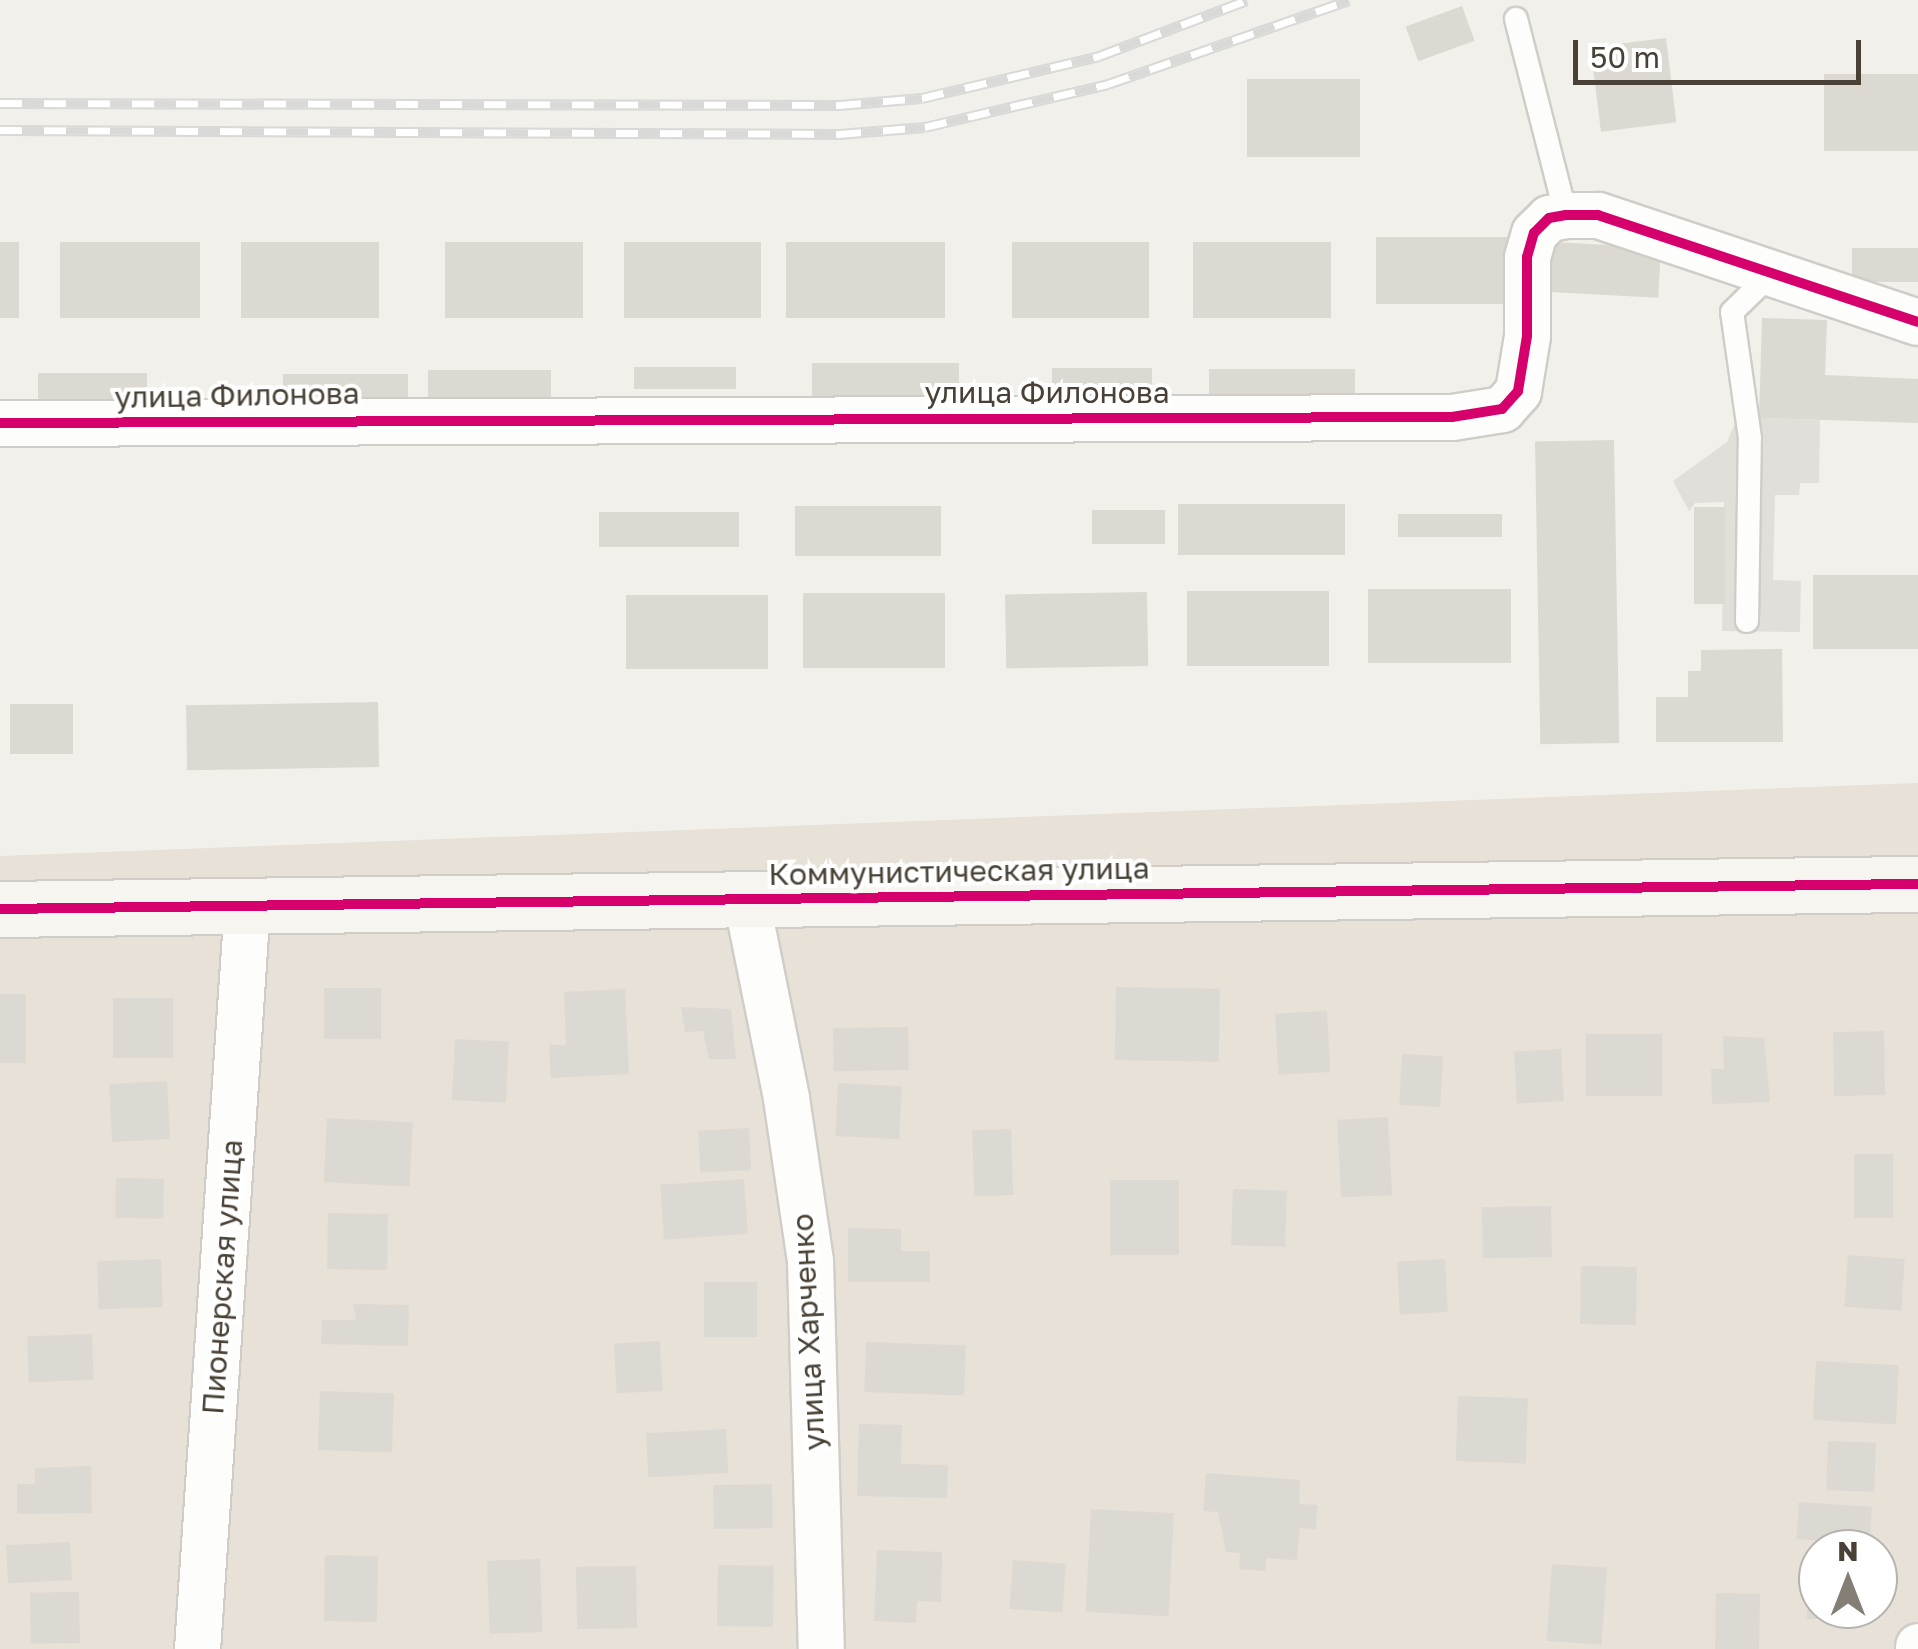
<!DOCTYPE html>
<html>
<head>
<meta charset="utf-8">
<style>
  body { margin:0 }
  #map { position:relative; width:1918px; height:1649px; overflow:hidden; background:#f2f0ea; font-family:"Golos Text",sans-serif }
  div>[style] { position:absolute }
  .residential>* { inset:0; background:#e7e1d7 }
  .parking>* { inset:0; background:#e1dfda }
  .building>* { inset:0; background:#dcd9d3; transform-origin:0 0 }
  .roads { filter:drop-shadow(2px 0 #d0cdc8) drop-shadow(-2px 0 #d0cdc8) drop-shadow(0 2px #d0cdc8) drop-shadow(0 -2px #d0cdc8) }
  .lane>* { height:22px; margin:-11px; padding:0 11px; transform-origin:11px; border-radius:11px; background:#fdfdfc }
  .street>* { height:45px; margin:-22.5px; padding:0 22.5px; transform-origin:22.5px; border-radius:22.5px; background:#fdfdfc }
  .secondary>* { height:55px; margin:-27.5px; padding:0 27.5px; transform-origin:27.5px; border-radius:27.5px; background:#f7f5ef }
  .rail>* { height:11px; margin-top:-5.5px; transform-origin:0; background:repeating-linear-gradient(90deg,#fff 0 22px,#d9d9d8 0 44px); box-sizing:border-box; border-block:2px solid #d9d9d8 }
  .cycleway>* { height:10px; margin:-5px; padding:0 5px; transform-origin:5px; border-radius:5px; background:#d6006c }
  span { translate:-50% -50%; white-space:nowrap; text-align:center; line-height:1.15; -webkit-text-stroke:8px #fff; paint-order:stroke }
  .street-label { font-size:30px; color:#494135 }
  .north { position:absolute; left:1798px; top:1529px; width:100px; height:100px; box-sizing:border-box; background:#fff; border:2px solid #b6b3ae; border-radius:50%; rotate:0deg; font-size:28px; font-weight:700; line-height:40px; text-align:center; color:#494135 }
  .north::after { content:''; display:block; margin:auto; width:35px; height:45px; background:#847e74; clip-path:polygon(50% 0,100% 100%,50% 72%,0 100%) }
  .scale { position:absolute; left:1573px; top:40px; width:288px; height:45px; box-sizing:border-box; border:5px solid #494135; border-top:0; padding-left:12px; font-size:30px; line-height:35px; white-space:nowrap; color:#494135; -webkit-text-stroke:8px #fff; paint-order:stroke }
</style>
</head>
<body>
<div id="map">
  <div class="residential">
    <i style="clip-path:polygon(evenodd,1918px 783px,1918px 1649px,0 1649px,0 856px,1918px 783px,1818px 1549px,1878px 1549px,1878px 1609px,1818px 1609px,1818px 1549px)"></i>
  </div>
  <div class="parking">
    <i style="clip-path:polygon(1759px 418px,1820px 420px,1819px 483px,1800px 483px,1799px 495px,1775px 495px,1773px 580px,1801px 581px,1800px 632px,1722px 631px,1724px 502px,1695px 503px,1689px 511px,1673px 481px,1727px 442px,1734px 425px)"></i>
  </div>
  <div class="building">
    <i style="left:1462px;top:6px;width:37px;height:60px;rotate:70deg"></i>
    <i style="left:1666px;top:38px;width:85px;height:76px;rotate:83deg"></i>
    <i style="left:1824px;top:74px;width:94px;height:77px"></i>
    <i style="left:1247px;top:79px;width:113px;height:78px"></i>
    <i style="left:1376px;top:237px;width:135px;height:67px"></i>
    <i style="left:0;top:242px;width:19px;height:76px"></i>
    <i style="left:60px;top:242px;width:140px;height:76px"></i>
    <i style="left:241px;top:242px;width:138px;height:76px"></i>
    <i style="left:445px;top:242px;width:138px;height:76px"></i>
    <i style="left:624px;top:242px;width:137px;height:76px"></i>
    <i style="left:786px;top:242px;width:159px;height:76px"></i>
    <i style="left:1012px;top:242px;width:137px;height:76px"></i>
    <i style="left:1193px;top:242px;width:138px;height:76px"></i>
    <i style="left:1552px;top:242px;width:109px;height:50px;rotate:3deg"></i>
    <i style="left:1852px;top:248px;width:66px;height:34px"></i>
    <i style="clip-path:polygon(1762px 318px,1827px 320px,1825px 375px,1918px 379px,1918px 423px,1759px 418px)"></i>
    <i style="left:812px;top:363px;width:147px;height:34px"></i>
    <i style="left:634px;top:367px;width:102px;height:22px"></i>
    <i style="left:1052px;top:368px;width:100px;height:29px"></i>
    <i style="left:1209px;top:369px;width:146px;height:32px"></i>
    <i style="left:428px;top:370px;width:123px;height:31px"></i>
    <i style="left:38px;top:373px;width:109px;height:26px"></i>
    <i style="left:283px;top:374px;width:125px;height:23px"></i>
    <i style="left:1614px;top:440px;width:303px;height:79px;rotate:89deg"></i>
    <i style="left:1178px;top:504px;width:167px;height:51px"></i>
    <i style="left:795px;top:506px;width:146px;height:50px"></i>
    <i style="left:1694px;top:507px;width:31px;height:97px"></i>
    <i style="left:1092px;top:510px;width:73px;height:34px"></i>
    <i style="left:599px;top:512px;width:140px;height:35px"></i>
    <i style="left:1398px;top:514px;width:104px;height:23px"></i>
    <i style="left:1813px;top:575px;width:105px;height:74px"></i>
    <i style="left:1511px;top:589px;width:74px;height:143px;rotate:90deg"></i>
    <i style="left:1329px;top:591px;width:75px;height:142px;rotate:90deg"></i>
    <i style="left:1147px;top:592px;width:74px;height:142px;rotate:89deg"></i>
    <i style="left:803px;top:593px;width:142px;height:75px"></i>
    <i style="left:626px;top:595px;width:142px;height:74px"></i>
    <i style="clip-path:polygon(1782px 649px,1783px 742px,1656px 742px,1656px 697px,1688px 697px,1688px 671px,1701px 671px,1701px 650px)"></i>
    <i style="left:378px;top:702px;width:65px;height:192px;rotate:89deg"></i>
    <i style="left:10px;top:704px;width:63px;height:50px"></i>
    <i style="left:1116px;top:987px;width:104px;height:73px;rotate:1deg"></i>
    <i style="left:324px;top:988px;width:57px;height:51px"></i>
    <i style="clip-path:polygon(625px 989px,629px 1074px,551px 1078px,549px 1045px,566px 1045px,564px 992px)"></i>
    <i style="left:0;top:994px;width:26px;height:69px"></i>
    <i style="left:113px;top:998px;width:60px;height:60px"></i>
    <i style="clip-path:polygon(681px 1007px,731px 1009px,736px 1059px,709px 1059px,703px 1031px,685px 1032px)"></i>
    <i style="left:1327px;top:1011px;width:61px;height:52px;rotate:87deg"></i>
    <i style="left:908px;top:1027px;width:43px;height:75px;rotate:89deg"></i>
    <i style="left:1884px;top:1031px;width:64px;height:51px;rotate:89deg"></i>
    <i style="left:1586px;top:1034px;width:76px;height:62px"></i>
    <i style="clip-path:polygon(1723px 1036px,1764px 1038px,1770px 1102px,1712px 1104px,1711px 1069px,1724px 1069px)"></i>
    <i style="left:455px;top:1039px;width:54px;height:61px;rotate:3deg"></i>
    <i style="left:1561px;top:1049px;width:52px;height:47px;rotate:87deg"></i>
    <i style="left:1402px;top:1054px;width:41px;height:51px;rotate:3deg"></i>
    <i style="left:167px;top:1081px;width:58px;height:58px;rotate:87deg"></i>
    <i style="left:838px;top:1083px;width:64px;height:53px;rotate:3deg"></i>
    <i style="left:1388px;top:1117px;width:78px;height:51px;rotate:87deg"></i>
    <i style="left:327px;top:1118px;width:86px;height:64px;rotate:3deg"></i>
    <i style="left:749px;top:1128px;width:42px;height:51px;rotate:87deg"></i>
    <i style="left:1011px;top:1129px;width:66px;height:39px;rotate:88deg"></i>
    <i style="left:1854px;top:1154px;width:39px;height:64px"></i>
    <i style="left:116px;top:1178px;width:48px;height:40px;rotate:1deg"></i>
    <i style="left:744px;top:1179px;width:55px;height:84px;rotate:86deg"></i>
    <i style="left:1110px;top:1180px;width:69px;height:75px"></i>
    <i style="left:1233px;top:1189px;width:54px;height:56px;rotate:2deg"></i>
    <i style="left:1551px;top:1206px;width:51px;height:69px;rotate:89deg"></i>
    <i style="left:328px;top:1213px;width:60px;height:56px;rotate:1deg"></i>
    <i style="clip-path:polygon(848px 1228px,901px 1229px,901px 1251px,930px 1251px,930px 1282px,848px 1282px)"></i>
    <i style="left:1848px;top:1255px;width:57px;height:52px;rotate:4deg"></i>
    <i style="left:161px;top:1259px;width:48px;height:64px;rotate:88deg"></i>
    <i style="left:1445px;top:1259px;width:53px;height:48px;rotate:87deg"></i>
    <i style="left:1581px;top:1266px;width:56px;height:58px;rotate:1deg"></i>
    <i style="left:704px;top:1282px;width:53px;height:55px"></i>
    <i style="clip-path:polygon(353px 1304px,409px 1305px,408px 1346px,321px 1344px,322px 1320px,356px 1320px)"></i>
    <i style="left:92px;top:1334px;width:46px;height:65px;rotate:88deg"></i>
    <i style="left:660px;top:1341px;width:50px;height:46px;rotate:87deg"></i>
    <i style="left:866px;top:1342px;width:100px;height:50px;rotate:2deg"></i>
    <i style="left:1816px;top:1361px;width:83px;height:59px;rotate:3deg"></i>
    <i style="left:320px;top:1391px;width:74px;height:59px;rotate:2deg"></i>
    <i style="left:1458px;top:1396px;width:70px;height:65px;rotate:2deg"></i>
    <i style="clip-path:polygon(859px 1424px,902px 1425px,901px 1464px,948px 1465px,947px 1498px,857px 1496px)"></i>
    <i style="left:726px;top:1429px;width:44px;height:80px;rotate:87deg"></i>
    <i style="left:1828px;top:1441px;width:48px;height:49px;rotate:2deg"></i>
    <i style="clip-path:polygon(91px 1466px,92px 1513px,17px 1514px,17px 1484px,35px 1484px,35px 1468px)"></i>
    <i style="clip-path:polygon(1206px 1473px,1300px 1480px,1299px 1504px,1317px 1505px,1316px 1529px,1300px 1528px,1297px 1560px,1266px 1558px,1265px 1571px,1239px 1569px,1240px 1553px,1226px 1552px,1218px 1512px,1203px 1511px)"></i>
    <i style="left:772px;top:1484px;width:44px;height:59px;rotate:89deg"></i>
    <i style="left:1799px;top:1502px;width:73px;height:37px;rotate:4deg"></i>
    <i style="left:1091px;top:1509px;width:83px;height:103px;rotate:3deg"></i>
    <i style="left:70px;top:1542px;width:38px;height:64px;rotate:87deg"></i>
    <i style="clip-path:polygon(877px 1550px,942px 1552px,941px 1602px,917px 1601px,916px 1623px,874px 1621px)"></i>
    <i style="left:325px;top:1555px;width:53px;height:66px;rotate:1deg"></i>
    <i style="left:540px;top:1559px;width:73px;height:53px;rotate:88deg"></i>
    <i style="left:1013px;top:1560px;width:53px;height:49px;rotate:4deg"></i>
    <i style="left:1552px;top:1564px;width:55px;height:77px;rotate:4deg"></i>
    <i style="left:718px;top:1565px;width:56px;height:61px;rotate:1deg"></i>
    <i style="left:636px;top:1566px;width:62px;height:60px;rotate:89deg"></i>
    <i style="clip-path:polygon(1807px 1585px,1818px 1585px,1818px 1609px,1847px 1609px,1847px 1619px,1807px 1619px)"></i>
    <i style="left:79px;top:1592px;width:51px;height:49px;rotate:89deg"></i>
    <i style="left:1716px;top:1593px;width:44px;height:56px;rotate:1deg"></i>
  </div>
  <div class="roads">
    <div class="lane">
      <i style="left:1516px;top:19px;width:202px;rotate:75.7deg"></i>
      <i style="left:1747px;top:621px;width:183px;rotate:-89.1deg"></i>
      <i style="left:1750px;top:438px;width:127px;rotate:-98.1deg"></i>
      <i style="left:1732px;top:312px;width:60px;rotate:-44.3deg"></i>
    </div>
    <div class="street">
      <i style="left:0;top:423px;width:1452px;rotate:-0.24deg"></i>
      <i style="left:1452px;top:417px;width:51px;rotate:-9.1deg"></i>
      <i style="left:1502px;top:409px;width:24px;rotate:-48deg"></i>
      <i style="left:1518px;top:391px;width:56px;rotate:-80.7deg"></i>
      <i style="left:1527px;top:336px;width:79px;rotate:-90deg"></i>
      <i style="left:1527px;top:257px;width:25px;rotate:-74deg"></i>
      <i style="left:1534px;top:233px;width:21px;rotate:-45deg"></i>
      <i style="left:1549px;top:218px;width:17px;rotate:-10deg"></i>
      <i style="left:1566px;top:215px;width:32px"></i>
      <i style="left:1598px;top:215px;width:337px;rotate:18.5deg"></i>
      <i style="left:746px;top:899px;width:203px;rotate:78.6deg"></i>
      <i style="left:786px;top:1098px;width:165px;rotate:81.6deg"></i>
      <i style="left:810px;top:1261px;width:388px;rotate:88.4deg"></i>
      <i style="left:197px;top:1649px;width:746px;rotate:-86.16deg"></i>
      <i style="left:1918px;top:1649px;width:3px;rotate:-90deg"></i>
    </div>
    <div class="secondary">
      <i style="left:0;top:909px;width:1918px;rotate:-0.75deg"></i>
    </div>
  </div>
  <div class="rail">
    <i style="left:0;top:103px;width:839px;rotate:0.14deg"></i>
    <i style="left:839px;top:105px;width:83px;rotate:-4.8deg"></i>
    <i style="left:922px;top:98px;width:182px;rotate:-13.3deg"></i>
    <i style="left:1099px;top:56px;width:158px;rotate:-20.7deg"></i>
    <i style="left:0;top:130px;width:839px;rotate:0.27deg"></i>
    <i style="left:839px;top:134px;width:86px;rotate:-4.7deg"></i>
    <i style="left:925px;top:127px;width:188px;rotate:-13.2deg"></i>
    <i style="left:1108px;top:84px;width:255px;rotate:-19.2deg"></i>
  </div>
  <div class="cycleway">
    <i style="left:0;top:423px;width:1452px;rotate:-0.24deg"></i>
    <i style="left:1452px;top:417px;width:51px;rotate:-9.1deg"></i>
    <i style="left:1502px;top:409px;width:24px;rotate:-48deg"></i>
    <i style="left:1518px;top:391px;width:56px;rotate:-80.7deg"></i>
    <i style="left:1527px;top:336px;width:79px;rotate:-90deg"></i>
    <i style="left:1527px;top:257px;width:25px;rotate:-74deg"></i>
    <i style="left:1534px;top:233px;width:21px;rotate:-45deg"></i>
    <i style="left:1549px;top:218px;width:17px;rotate:-10deg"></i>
    <i style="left:1566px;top:215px;width:32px"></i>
    <i style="left:1598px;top:215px;width:337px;rotate:18.5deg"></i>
    <i style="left:0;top:909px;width:1918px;rotate:-0.75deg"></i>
  </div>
  <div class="street-label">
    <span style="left:1047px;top:392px">улица Филонова</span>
    <span style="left:237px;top:395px;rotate:-1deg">улица Филонова</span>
    <span style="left:959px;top:871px;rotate:-1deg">Коммунистическая улица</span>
    <span style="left:222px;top:1277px;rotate:-86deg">Пионерская улица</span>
    <span style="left:808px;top:1332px;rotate:-93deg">улица Харченко</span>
  </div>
  <div class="north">N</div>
  <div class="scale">50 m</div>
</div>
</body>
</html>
